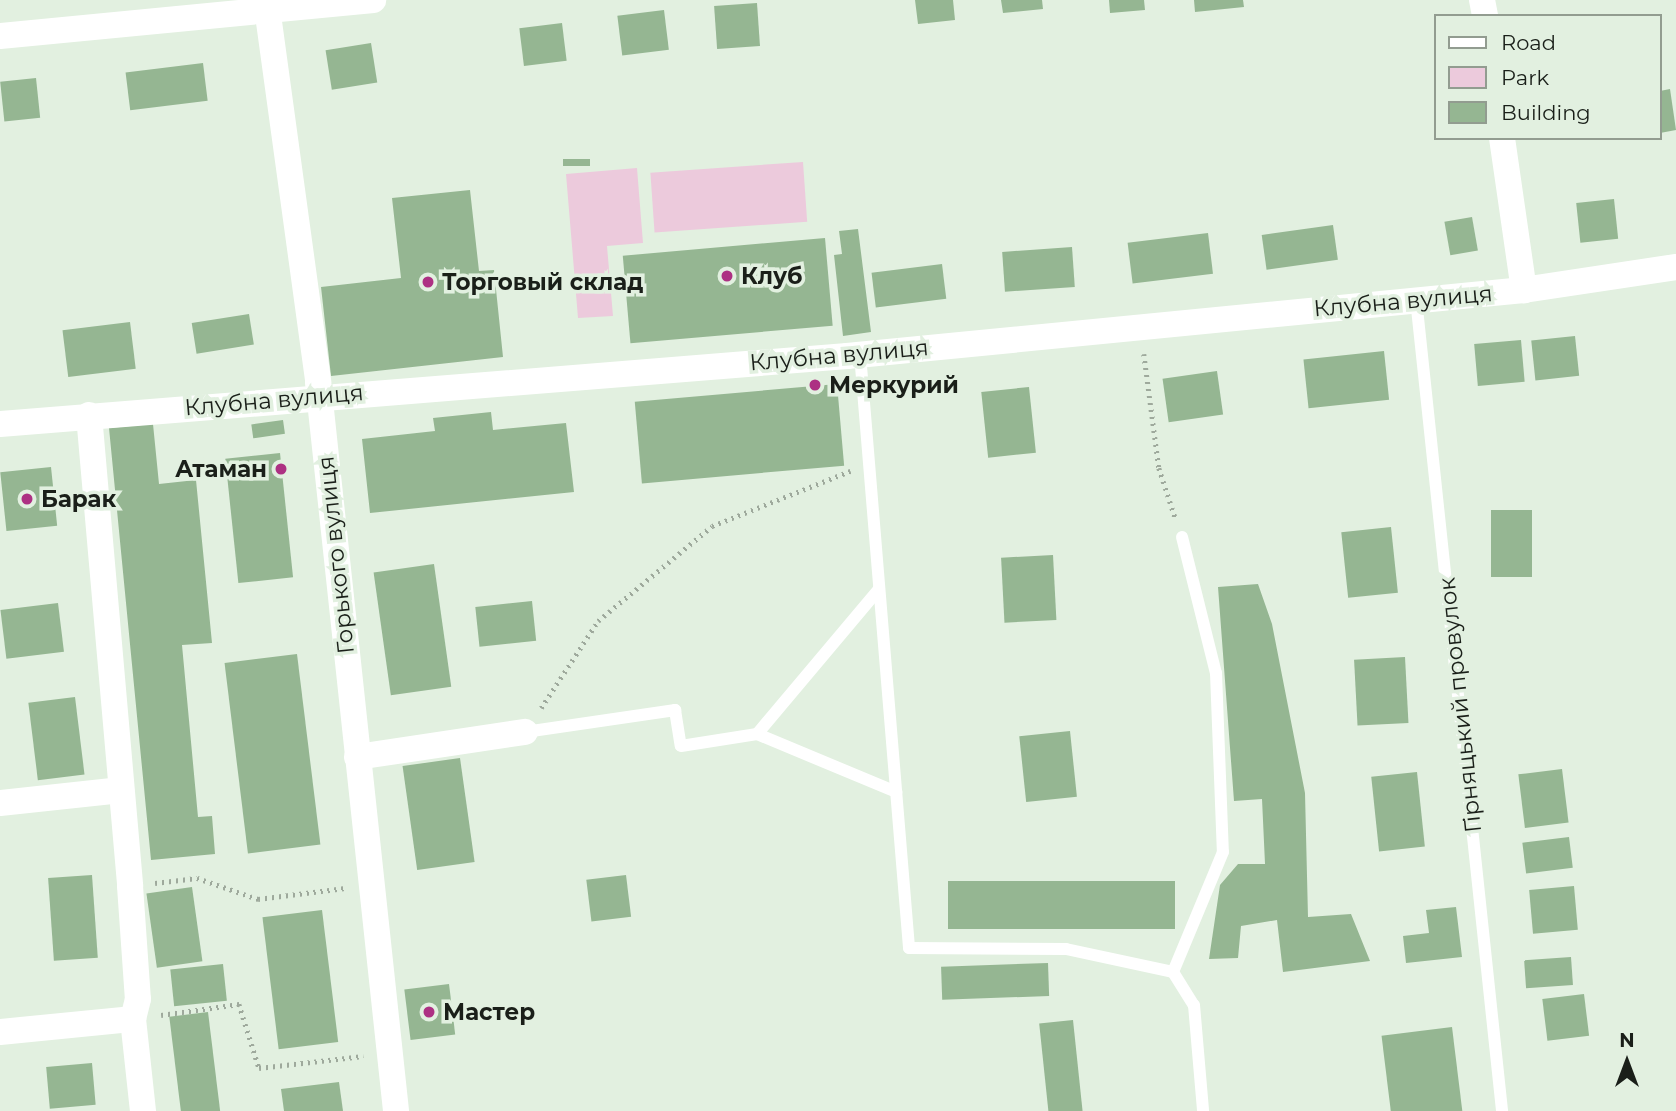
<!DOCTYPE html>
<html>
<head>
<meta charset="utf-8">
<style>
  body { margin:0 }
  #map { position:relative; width:1676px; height:1111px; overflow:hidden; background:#e2f0e0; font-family:Montserrat,sans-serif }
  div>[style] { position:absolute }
  .green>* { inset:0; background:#eccadc; transform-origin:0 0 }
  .building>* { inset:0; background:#95b692; transform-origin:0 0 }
  .path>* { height:4.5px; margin-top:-2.25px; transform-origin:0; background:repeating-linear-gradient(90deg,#9ea99c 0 2px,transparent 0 7px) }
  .lane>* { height:12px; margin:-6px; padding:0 6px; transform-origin:6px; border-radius:6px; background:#fff }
  .street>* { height:26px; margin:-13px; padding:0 13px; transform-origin:13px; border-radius:13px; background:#fff }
  .dots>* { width:19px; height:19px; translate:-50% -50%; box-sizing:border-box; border:4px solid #e2f0e0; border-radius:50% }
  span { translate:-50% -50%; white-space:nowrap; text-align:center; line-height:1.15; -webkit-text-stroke:7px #e2f0e0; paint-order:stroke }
  .poi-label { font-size:23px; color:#1a1f19; font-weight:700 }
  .left { translate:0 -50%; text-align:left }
  .right { translate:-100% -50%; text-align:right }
  .street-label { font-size:23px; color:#1a1f19 }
  .legend { position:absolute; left:1434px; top:14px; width:228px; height:126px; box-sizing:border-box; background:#e2f0e0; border:2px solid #929c90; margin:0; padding:9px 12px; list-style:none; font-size:21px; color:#1a1f19 }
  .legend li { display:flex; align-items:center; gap:14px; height:35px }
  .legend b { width:35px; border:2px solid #929c90 }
  .north { position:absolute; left:1592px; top:1027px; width:70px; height:70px; -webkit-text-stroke:5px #e2f0e0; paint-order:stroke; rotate:0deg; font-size:19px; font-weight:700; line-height:28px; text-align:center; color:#1a1f19 }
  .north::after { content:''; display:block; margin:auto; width:24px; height:32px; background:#1a1f19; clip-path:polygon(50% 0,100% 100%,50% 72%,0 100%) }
</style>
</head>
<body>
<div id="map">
  <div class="green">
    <i style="left:803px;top:162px;width:60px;height:153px;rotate:86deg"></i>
    <i style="clip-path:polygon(637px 168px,643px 243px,607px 246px,613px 316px,578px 318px,566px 174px)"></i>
  </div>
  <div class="building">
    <i style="clip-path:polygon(915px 0,953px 0,955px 20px,918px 24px)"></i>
    <i style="clip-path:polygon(1001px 0,1042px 0,1043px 9px,1003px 13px)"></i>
    <i style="clip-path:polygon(1109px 0,1144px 0,1145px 10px,1110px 13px)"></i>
    <i style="clip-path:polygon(1194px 0,1243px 0,1244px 7px,1195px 12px)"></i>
    <i style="left:757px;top:3px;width:43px;height:43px;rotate:86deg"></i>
    <i style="left:664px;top:10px;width:40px;height:47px;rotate:83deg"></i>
    <i style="left:562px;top:23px;width:38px;height:43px;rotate:83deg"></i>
    <i style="left:371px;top:43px;width:40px;height:46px;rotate:81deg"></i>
    <i style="left:203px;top:63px;width:38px;height:78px;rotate:83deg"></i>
    <i style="left:36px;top:78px;width:40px;height:36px;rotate:84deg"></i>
    <i style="clip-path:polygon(1670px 89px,1676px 130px,1660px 133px,1660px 91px)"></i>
    <i style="left:590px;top:159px;width:7px;height:27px;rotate:90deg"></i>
    <i style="clip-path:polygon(470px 190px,479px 271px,494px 270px,503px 357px,331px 376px,321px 287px,401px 278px,392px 198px)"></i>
    <i style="left:1614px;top:199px;width:40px;height:38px;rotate:84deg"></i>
    <i style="left:1472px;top:217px;width:34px;height:28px;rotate:80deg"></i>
    <i style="left:1333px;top:225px;width:35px;height:72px;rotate:82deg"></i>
    <i style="clip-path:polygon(858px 229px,871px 332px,843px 336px,834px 255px,842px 254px,839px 231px)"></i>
    <i style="left:1208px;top:233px;width:41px;height:81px;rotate:83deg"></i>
    <i style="left:825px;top:238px;width:88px;height:203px;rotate:85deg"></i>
    <i style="left:1072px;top:247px;width:40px;height:70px;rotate:86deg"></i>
    <i style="left:942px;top:264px;width:35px;height:71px;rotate:83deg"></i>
    <i style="left:249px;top:314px;width:31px;height:58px;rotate:81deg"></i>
    <i style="left:130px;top:322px;width:47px;height:68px;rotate:83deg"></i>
    <i style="left:1575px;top:336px;width:40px;height:44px;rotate:84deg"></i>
    <i style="left:1521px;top:340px;width:42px;height:47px;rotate:85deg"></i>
    <i style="left:1384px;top:351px;width:49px;height:81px;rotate:84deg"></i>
    <i style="left:1217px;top:371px;width:44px;height:55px;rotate:82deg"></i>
    <i style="left:837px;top:384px;width:82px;height:203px;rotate:85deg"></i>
    <i style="left:1029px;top:387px;width:66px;height:48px;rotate:84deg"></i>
    <i style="clip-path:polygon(491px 412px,493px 430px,566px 423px,574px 492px,370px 513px,362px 439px,435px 431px,433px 418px)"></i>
    <i style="left:283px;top:420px;width:14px;height:32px;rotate:82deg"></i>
    <i style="clip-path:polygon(153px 424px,159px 484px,196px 480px,212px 643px,182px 645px,198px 817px,212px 816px,215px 854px,151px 860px,109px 428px)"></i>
    <i style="left:280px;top:453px;width:125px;height:55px;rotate:84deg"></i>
    <i style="left:51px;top:467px;width:59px;height:51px;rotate:84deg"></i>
    <i style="left:1491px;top:510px;width:41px;height:67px"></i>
    <i style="left:1391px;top:527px;width:66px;height:50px;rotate:84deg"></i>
    <i style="left:1053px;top:555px;width:65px;height:52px;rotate:87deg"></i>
    <i style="left:434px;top:564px;width:124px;height:61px;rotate:82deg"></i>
    <i style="clip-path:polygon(1258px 584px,1272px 624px,1305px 793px,1308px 917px,1351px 914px,1370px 961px,1283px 972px,1277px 920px,1241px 926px,1238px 958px,1209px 959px,1220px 885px,1238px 864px,1265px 864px,1262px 799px,1234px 801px,1218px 587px)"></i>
    <i style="left:532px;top:601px;width:40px;height:57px;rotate:84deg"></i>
    <i style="left:58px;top:603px;width:49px;height:58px;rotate:83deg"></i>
    <i style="left:297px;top:654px;width:192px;height:73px;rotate:83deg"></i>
    <i style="left:1405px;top:657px;width:66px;height:51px;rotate:87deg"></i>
    <i style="left:75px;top:697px;width:78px;height:47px;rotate:83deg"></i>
    <i style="left:1070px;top:731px;width:66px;height:51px;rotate:84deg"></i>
    <i style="left:460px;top:758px;width:105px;height:58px;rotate:82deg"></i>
    <i style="left:1562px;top:769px;width:54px;height:44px;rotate:83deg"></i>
    <i style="left:1417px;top:772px;width:75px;height:46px;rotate:84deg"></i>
    <i style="left:1569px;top:837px;width:31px;height:47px;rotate:83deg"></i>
    <i style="left:92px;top:875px;width:83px;height:44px;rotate:86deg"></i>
    <i style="left:626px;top:875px;width:42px;height:40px;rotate:83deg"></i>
    <i style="left:1175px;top:881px;width:48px;height:227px;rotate:90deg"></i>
    <i style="left:1574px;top:886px;width:44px;height:45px;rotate:85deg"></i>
    <i style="left:192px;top:887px;width:75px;height:46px;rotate:82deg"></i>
    <i style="clip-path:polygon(1456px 907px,1462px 957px,1406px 963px,1403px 936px,1429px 933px,1426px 910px)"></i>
    <i style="left:322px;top:910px;width:133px;height:60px;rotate:83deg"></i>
    <i style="left:1571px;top:957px;width:28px;height:47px;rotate:86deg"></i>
    <i style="left:1048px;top:963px;width:33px;height:107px;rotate:88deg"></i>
    <i style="left:223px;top:964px;width:37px;height:53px;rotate:84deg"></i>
    <i style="left:449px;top:984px;width:51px;height:45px;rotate:83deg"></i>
    <i style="left:1584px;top:994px;width:42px;height:42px;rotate:83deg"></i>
    <i style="left:208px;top:1012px;width:100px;height:39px;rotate:83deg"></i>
    <i style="left:1073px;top:1020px;width:92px;height:34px;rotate:84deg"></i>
    <i style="left:1452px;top:1027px;width:85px;height:71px;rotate:83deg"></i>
    <i style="left:92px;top:1063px;width:42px;height:46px;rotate:85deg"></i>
    <i style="clip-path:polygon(339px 1082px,343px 1111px,284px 1111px,281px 1089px)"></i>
  </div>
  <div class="path">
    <i style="left:1144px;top:354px;width:115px;rotate:82.5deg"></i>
    <i style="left:1159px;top:468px;width:55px;rotate:71.9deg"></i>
    <i style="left:541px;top:708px;width:104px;rotate:-56.8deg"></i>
    <i style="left:598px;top:621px;width:148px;rotate:-39.8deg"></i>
    <i style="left:712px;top:526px;width:149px;rotate:-21.7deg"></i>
    <i style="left:155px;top:883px;width:42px;rotate:-6.8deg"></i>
    <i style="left:197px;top:878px;width:65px;rotate:19deg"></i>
    <i style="left:258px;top:899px;width:88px;rotate:-7.2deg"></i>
    <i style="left:161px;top:1015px;width:79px;rotate:-8deg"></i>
    <i style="left:239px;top:1004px;width:67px;rotate:72.6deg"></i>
    <i style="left:259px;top:1068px;width:105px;rotate:-6.6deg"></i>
  </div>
  <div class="lane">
    <i style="left:1416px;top:299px;width:817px;rotate:83.95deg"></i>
    <i style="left:860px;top:354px;width:596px;rotate:85.28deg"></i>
    <i style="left:909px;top:948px;width:157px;rotate:0.4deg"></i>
    <i style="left:1066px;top:949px;width:109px;rotate:12.1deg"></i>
    <i style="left:1182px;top:537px;width:140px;rotate:76deg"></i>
    <i style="left:1216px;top:673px;width:179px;rotate:87.8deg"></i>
    <i style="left:1223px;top:852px;width:130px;rotate:112.6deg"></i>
    <i style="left:1173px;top:972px;width:39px;rotate:58deg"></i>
    <i style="left:1194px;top:1005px;width:106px;rotate:85.1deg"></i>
    <i style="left:525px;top:732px;width:152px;rotate:-8.3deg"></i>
    <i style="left:675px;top:710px;width:36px;rotate:81deg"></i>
    <i style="left:681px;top:746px;width:77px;rotate:-9deg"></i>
    <i style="left:757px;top:734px;width:151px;rotate:22.6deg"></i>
    <i style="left:757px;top:734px;width:189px;rotate:-49.9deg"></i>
  </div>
  <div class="street">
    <i style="left:266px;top:0;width:386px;rotate:82.2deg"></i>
    <i style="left:318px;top:382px;width:733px;rotate:83.89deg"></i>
    <i style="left:1482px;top:0;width:16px;rotate:79deg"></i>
    <i style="left:0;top:36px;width:375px;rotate:-5.5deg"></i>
    <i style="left:1502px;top:138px;width:154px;rotate:81.8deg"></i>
    <i style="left:89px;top:415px;width:473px;rotate:85deg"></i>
    <i style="left:130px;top:886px;width:113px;rotate:86deg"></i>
    <i style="left:138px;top:999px;width:21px;rotate:104deg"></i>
    <i style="left:133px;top:1019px;width:93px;rotate:83.8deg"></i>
    <i style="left:0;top:424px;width:850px;rotate:-4.59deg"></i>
    <i style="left:847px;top:356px;width:680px;rotate:-5.57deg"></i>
    <i style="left:1524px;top:290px;width:154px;rotate:-8.6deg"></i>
    <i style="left:357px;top:757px;width:170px;rotate:-8.5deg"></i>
    <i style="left:0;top:803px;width:122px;rotate:-6.1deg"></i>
    <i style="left:0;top:1032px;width:134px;rotate:-5.6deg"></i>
  </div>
  <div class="dots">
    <i style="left:727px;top:276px;background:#ad3183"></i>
    <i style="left:428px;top:282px;background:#ad3183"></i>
    <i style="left:815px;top:385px;background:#ad3183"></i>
    <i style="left:281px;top:469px;background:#ad3183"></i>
    <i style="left:27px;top:499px;background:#ad3183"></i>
    <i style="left:429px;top:1012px;background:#ad3183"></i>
  </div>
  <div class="poi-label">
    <span class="left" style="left:741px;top:276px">Клуб</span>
    <span class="left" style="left:442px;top:282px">Торговый склад</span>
    <span class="left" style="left:829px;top:385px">Меркурий</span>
    <span class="right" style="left:267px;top:469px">Атаман</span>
    <span class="left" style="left:41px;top:499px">Барак</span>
    <span class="left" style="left:443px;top:1012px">Мастер</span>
  </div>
  <div class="street-label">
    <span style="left:1403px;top:301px;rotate:-5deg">Клубна вулиця</span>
    <span style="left:839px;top:355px;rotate:-5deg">Клубна вулиця</span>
    <span style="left:274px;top:400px;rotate:-5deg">Клубна вулиця</span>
    <span style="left:336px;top:555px;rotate:-96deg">Горького вулиця</span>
    <span style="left:1460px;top:705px;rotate:-96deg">Гірняцький провулок</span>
  </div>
  <ul class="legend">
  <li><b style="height:9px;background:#fff"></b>Road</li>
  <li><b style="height:19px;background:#eccadc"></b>Park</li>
  <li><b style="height:19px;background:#95b692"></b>Building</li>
  </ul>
  <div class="north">N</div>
</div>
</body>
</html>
